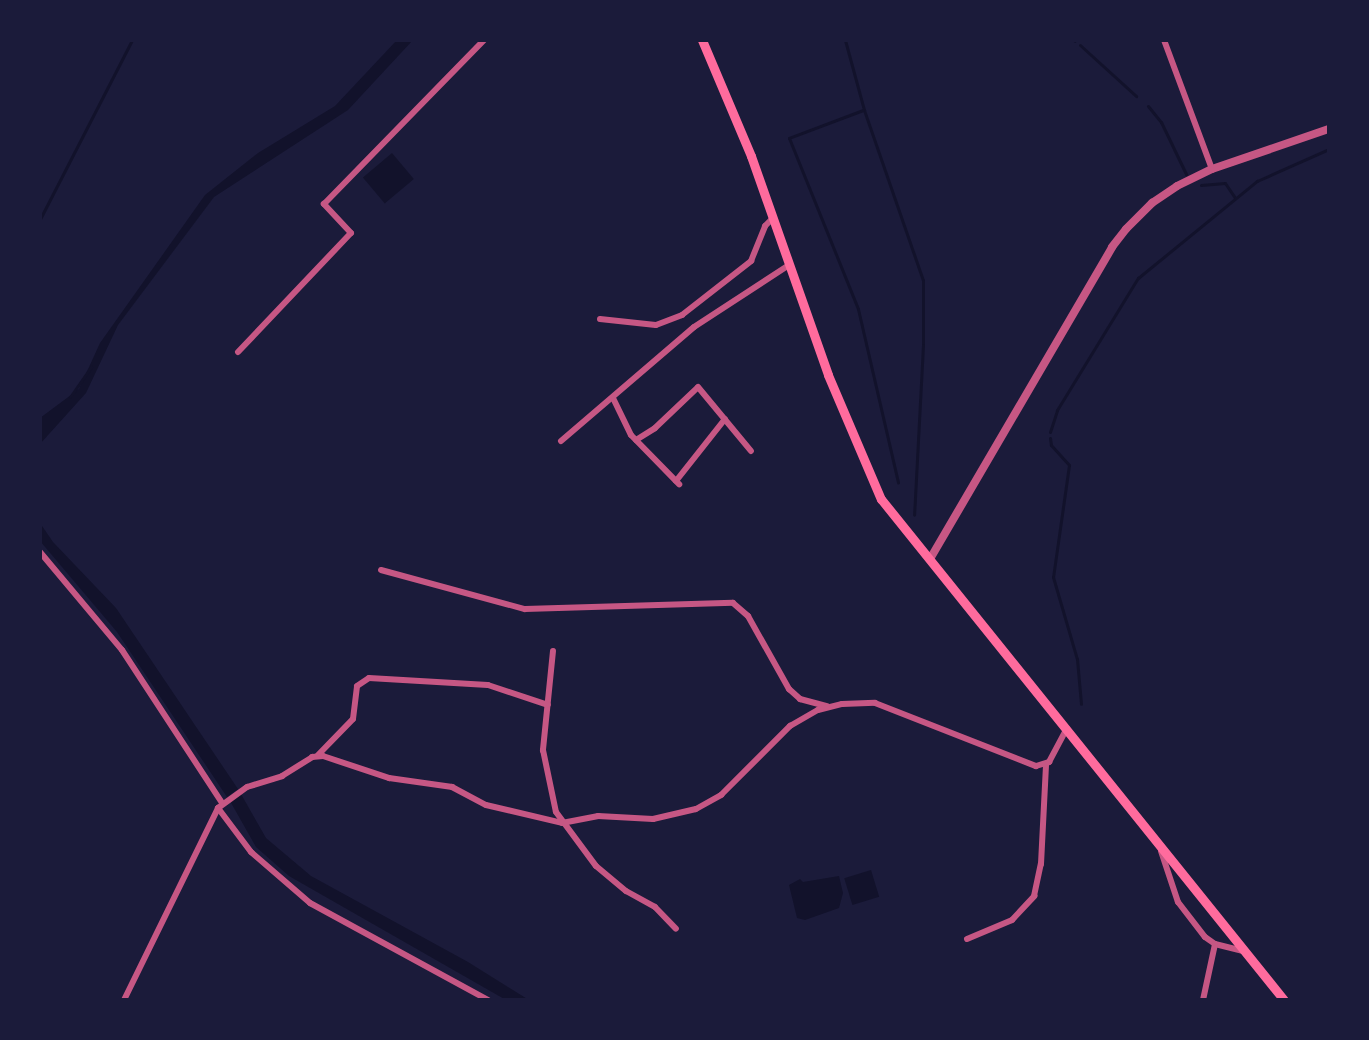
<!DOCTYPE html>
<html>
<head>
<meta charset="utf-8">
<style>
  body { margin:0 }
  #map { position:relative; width:1369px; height:1040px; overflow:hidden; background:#1b1b3a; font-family:Raleway,sans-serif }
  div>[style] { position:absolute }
  .water>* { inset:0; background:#12122b; transform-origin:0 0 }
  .stream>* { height:3px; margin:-1.5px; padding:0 1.5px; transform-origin:1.5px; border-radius:1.5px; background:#12122b }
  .minor>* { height:6px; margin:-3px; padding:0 3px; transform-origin:3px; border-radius:3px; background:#c65784 }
  .tertiary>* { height:8px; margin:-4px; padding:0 4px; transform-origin:4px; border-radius:4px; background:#c65784 }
  .secondary>* { height:9px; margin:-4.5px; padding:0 4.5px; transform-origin:4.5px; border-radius:4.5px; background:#ff6b9d }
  span { translate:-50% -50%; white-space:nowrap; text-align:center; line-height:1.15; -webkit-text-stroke:6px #1b1b3a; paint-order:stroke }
  .frame { position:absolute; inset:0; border:42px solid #1b1b3a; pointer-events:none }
</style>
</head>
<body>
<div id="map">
  <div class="water">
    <i style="clip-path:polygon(397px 40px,413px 40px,348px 110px,214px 197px,118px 325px,86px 393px,40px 444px,40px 418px,79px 389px,100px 343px,205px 195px,258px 153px,335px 106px)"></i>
    <i style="left:392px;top:153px;width:34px;height:38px;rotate:50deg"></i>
    <i style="clip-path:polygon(40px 523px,53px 542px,116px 608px,238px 789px,227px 797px,117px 632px,40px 541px)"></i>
    <i style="clip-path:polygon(241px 794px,266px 838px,311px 876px,468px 962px,529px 1000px,506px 1000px,289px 876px,256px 847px,230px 801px)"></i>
    <i style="left:871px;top:870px;width:28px;height:28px;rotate:73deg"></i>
    <i style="clip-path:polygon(839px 876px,843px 893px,839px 908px,805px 920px,797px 918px,789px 885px,800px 879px,803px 882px)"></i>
  </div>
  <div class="stream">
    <i style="left:845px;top:40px;width:73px;rotate:74.8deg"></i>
    <i style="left:864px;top:110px;width:180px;rotate:70.9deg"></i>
    <i style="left:923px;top:280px;width:65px;rotate:90deg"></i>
    <i style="left:923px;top:345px;width:170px;rotate:93deg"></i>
    <i style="left:1074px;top:40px;width:1px;rotate:45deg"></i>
    <i style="left:1080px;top:45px;width:76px;rotate:42.3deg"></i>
    <i style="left:1148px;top:106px;width:21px;rotate:51deg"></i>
    <i style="left:1161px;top:122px;width:58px;rotate:64.3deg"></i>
    <i style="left:863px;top:110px;width:79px;rotate:159.3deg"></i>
    <i style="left:789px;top:138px;width:184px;rotate:68deg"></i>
    <i style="left:858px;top:309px;width:178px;rotate:77deg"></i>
    <i style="left:1201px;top:185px;width:24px;rotate:-5deg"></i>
    <i style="left:1225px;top:183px;width:18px;rotate:56deg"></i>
    <i style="left:40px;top:219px;width:201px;rotate:-62.8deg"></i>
    <i style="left:70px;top:397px;width:37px;rotate:-55deg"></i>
    <i style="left:1050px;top:432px;width:23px;rotate:-72deg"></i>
    <i style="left:1057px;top:410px;width:155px;rotate:-58.5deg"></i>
    <i style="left:1138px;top:278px;width:154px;rotate:-39.2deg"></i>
    <i style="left:1257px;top:181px;width:79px;rotate:-24deg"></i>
    <i style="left:1050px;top:438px;width:7px;rotate:82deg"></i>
    <i style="left:1051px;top:445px;width:27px;rotate:48deg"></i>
    <i style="left:1069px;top:465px;width:113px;rotate:98.1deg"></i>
    <i style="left:1053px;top:577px;width:85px;rotate:73.7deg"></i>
    <i style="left:1077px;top:659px;width:45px;rotate:84.9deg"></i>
  </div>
  <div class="minor">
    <i style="left:1164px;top:40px;width:138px;rotate:69.6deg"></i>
    <i style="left:600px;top:319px;width:56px;rotate:6.1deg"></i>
    <i style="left:656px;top:325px;width:28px;rotate:-21deg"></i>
    <i style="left:682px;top:315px;width:88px;rotate:-38deg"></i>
    <i style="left:751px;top:261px;width:38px;rotate:-68deg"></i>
    <i style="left:765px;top:226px;width:10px;rotate:-45deg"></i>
    <i style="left:238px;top:352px;width:164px;rotate:-46.5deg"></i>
    <i style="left:351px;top:233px;width:40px;rotate:-133deg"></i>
    <i style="left:324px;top:204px;width:229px;rotate:-45.7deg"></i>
    <i style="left:613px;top:398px;width:41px;rotate:64.1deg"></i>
    <i style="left:631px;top:435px;width:69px;rotate:45.6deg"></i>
    <i style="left:636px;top:440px;width:22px;rotate:-32deg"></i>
    <i style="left:655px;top:428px;width:59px;rotate:-43.6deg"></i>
    <i style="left:698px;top:387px;width:83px;rotate:50.4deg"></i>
    <i style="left:561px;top:441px;width:175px;rotate:-40.6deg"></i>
    <i style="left:694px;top:327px;width:113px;rotate:-33.1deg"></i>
    <i style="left:676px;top:481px;width:79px;rotate:-51.7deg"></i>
    <i style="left:40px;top:552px;width:128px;rotate:50.1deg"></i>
    <i style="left:122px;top:650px;width:183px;rotate:56.8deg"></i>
    <i style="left:381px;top:570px;width:149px;rotate:15.2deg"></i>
    <i style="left:525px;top:609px;width:208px;rotate:-1.7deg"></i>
    <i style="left:733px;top:603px;width:20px;rotate:41deg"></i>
    <i style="left:748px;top:616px;width:84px;rotate:60.7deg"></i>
    <i style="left:789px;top:689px;width:15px;rotate:42deg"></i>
    <i style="left:800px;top:699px;width:28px;rotate:15deg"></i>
    <i style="left:553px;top:651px;width:100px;rotate:95.8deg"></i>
    <i style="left:543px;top:750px;width:63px;rotate:78.2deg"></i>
    <i style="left:556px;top:812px;width:67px;rotate:53.5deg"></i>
    <i style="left:596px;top:866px;width:39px;rotate:40deg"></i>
    <i style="left:626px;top:891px;width:33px;rotate:29deg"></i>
    <i style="left:655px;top:907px;width:30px;rotate:46deg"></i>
    <i style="left:318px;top:755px;width:50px;rotate:-45.8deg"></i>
    <i style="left:353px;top:719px;width:33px;rotate:-83deg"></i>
    <i style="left:357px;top:686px;width:14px;rotate:-34deg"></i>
    <i style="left:369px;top:678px;width:119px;rotate:3.4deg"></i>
    <i style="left:488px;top:685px;width:63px;rotate:18.4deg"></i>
    <i style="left:218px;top:808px;width:55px;rotate:53.1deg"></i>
    <i style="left:251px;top:852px;width:78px;rotate:40.8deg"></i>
    <i style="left:310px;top:903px;width:203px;rotate:28.6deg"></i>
    <i style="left:1161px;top:851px;width:54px;rotate:71.6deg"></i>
    <i style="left:1178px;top:902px;width:44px;rotate:52.4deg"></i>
    <i style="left:1205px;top:937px;width:12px;rotate:35deg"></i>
    <i style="left:1215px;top:944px;width:30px;rotate:14deg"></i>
    <i style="left:967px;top:939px;width:49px;rotate:-22.9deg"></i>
    <i style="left:1012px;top:920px;width:33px;rotate:-47deg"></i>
    <i style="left:1034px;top:896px;width:33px;rotate:-78deg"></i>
    <i style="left:1041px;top:864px;width:99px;rotate:-87.1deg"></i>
    <i style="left:124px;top:1000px;width:214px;rotate:-63.9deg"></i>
    <i style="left:218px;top:808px;width:36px;rotate:-36deg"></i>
    <i style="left:247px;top:787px;width:37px;rotate:-17deg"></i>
    <i style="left:282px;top:776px;width:36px;rotate:-32deg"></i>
    <i style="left:312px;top:757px;width:11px;rotate:-5deg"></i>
    <i style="left:323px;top:756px;width:70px;rotate:18.4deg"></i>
    <i style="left:389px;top:778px;width:64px;rotate:8.1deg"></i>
    <i style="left:452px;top:787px;width:38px;rotate:28deg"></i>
    <i style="left:486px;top:805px;width:78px;rotate:13.3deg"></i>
    <i style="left:562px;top:823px;width:37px;rotate:-11deg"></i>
    <i style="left:598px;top:816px;width:55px;rotate:3.1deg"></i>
    <i style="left:653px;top:819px;width:44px;rotate:-13.1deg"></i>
    <i style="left:696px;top:809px;width:29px;rotate:-29deg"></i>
    <i style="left:721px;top:795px;width:98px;rotate:-45deg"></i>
    <i style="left:790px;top:726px;width:32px;rotate:-30deg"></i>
    <i style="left:818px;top:710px;width:25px;rotate:-14deg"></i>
    <i style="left:842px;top:704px;width:33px;rotate:-2deg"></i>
    <i style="left:875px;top:703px;width:173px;rotate:21.4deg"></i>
    <i style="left:1036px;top:766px;width:14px;rotate:-17deg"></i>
    <i style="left:1049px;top:762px;width:38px;rotate:-62deg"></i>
    <i style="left:1203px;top:1000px;width:57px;rotate:-77.9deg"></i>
  </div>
  <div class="tertiary">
    <i style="left:930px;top:559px;width:361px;rotate:-59.7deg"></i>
    <i style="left:1112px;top:247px;width:23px;rotate:-52deg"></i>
    <i style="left:1126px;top:229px;width:37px;rotate:-45deg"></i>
    <i style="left:1152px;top:203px;width:30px;rotate:-34deg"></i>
    <i style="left:1177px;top:186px;width:39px;rotate:-26deg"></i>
    <i style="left:1212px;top:169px;width:124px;rotate:-18.9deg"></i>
  </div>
  <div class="secondary">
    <i style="left:702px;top:40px;width:126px;rotate:67.1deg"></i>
    <i style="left:751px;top:156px;width:232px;rotate:70.6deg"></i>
    <i style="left:828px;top:375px;width:135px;rotate:66.9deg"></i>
    <i style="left:881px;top:499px;width:643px;rotate:51.19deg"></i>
  </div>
  <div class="frame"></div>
</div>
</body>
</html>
